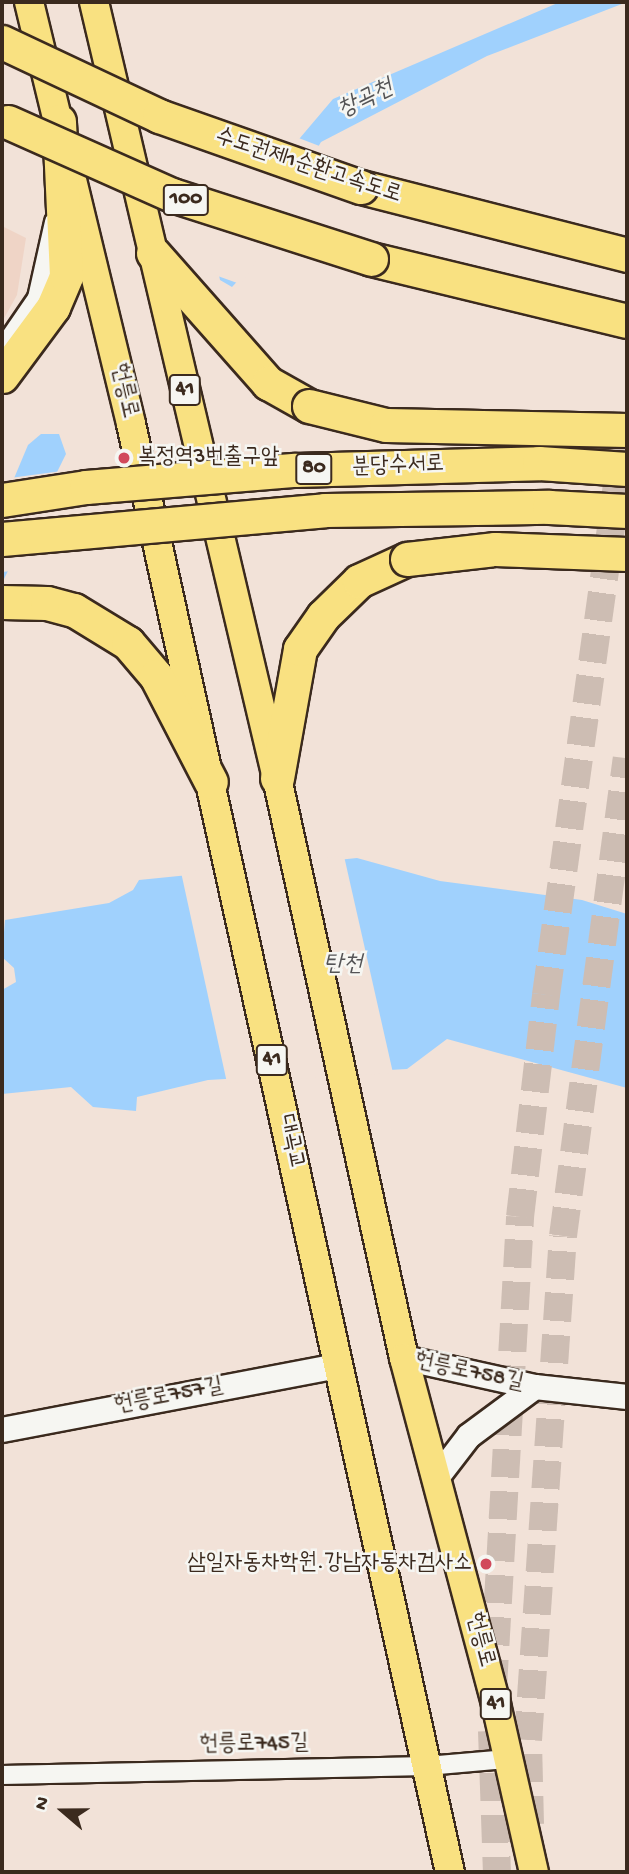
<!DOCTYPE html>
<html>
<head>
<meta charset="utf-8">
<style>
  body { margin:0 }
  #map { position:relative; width:629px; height:1874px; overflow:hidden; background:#f2e2d8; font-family:"Gochi Hand","Poor Story",sans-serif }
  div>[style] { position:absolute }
  .built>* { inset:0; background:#efd4c6 }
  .water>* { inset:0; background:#a0d1fd }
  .pier>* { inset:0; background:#f2e2d8 }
  .primary-tunnel>* { height:28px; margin-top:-14px; transform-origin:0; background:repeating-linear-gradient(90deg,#cdbdb3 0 28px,transparent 0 42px) }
  .roads { filter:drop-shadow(2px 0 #3b2a1e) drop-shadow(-2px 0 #3b2a1e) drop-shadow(0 2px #3b2a1e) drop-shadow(0 -2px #3b2a1e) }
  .street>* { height:18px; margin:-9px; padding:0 9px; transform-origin:9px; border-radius:9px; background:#f6f6f2 }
  .secondary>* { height:24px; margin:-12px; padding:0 12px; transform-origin:12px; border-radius:12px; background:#f6f6f2 }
  .primary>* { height:28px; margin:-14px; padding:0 14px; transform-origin:14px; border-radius:14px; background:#f9e181 }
  .highway>* { height:33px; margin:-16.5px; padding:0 16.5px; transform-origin:16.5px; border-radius:16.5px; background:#f9e181 }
  .bridges { filter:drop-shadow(2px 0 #3b2a1e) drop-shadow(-2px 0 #3b2a1e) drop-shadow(0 2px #3b2a1e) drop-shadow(0 -2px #3b2a1e) }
  .highway-bridge>* { height:33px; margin:-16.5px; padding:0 16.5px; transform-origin:16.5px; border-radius:16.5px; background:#f9e181 }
  .dots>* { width:19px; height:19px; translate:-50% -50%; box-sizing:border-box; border:4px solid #f6f6f2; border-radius:50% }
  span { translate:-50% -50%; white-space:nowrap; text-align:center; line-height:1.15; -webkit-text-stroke:5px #f6f6f2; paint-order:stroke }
  .shield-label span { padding:2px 5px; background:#f6f6f2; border:2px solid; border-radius:5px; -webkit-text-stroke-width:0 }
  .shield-label { font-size:21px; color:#3b2a1e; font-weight:700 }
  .street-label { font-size:23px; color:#3b2a1e }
  .poi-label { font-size:23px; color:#3b2a1e }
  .left { translate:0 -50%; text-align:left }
  .right { translate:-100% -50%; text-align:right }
  .water-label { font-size:24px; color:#545456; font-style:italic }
  .frame { position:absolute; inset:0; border:4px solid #3b2a1e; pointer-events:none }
  .north { position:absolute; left:28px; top:1776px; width:70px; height:70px; -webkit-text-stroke:5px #f6f6f2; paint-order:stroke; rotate:290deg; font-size:19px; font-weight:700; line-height:28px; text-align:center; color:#3b2a1e }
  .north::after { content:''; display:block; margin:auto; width:24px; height:32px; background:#3b2a1e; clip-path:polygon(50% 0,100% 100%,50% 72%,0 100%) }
</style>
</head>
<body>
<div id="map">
  <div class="built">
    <i style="clip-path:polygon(2px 226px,26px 238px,17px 295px,2px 322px)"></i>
  </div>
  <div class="water">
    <i style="clip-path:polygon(560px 2px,627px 2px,487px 56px,321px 142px,245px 273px,232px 287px,220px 280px,212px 242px,333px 99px)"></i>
    <i style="clip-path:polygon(41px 434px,59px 434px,66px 454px,2px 583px,2px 507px,28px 445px)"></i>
    <i style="clip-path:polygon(357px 858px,440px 881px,582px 900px,627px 914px,627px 1088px,447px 1039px,407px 1069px,208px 1080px,137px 1097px,136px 1111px,93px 1107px,71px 1087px,2px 1094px,2px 990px,16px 982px,14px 968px,2px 957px,5px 920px,109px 903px,133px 890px,139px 880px)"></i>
  </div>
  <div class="pier">
    <i style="clip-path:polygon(296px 137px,322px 147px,248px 275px,240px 284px,215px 275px,209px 240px)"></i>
    <i style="clip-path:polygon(62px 471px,12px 571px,2px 572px,2px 498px,10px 478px)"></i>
    <i style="clip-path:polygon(344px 856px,393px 1073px,227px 1083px,181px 872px)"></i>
  </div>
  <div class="primary-tunnel">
    <i style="left:493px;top:1687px;width:471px;rotate:-86.7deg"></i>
    <i style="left:520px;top:1217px;width:224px;rotate:-83.3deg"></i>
    <i style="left:546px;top:995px;width:588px;rotate:-82.08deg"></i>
    <i style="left:492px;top:1731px;width:141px;rotate:88deg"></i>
    <i style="left:530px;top:1824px;width:84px;rotate:-91.4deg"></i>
    <i style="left:528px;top:1740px;width:505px;rotate:-86.03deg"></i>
    <i style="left:563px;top:1236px;width:482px;rotate:-82.4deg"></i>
  </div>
  <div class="roads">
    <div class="street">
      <i style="left:2px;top:349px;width:62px;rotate:-55.5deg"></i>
      <i style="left:37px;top:298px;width:78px;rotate:-77.4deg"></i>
      <i style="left:2px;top:1775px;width:425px;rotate:-1.2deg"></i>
      <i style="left:427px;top:1766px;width:80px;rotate:-5deg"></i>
    </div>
    <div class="secondary">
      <i style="left:404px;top:1358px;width:134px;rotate:12.5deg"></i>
      <i style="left:535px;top:1387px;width:93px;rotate:6.2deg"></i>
      <i style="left:2px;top:1430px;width:341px;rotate:-10.8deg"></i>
      <i style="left:436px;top:1479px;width:54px;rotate:-52.5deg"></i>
      <i style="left:469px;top:1436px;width:82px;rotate:-36.6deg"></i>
    </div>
    <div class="primary">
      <i style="left:29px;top:2px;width:434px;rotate:76.4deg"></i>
      <i style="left:131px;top:424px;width:1483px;rotate:77.58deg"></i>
      <i style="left:94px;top:2px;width:797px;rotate:76.73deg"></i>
      <i style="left:277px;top:778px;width:594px;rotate:77.65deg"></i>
      <i style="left:404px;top:1358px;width:358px;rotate:75.1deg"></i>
      <i style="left:496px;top:1704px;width:172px;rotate:77.3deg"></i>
    </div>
    <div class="highway">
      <i style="left:361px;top:187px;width:275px;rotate:14.3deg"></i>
      <i style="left:153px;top:253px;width:174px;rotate:48.5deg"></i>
      <i style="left:268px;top:383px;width:47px;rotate:29.3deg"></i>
      <i style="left:371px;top:259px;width:263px;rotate:13.6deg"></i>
      <i style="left:2px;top:376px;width:86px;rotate:-53.5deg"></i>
      <i style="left:53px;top:307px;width:34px;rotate:-67deg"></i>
      <i style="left:66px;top:276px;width:155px;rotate:-92.6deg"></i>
      <i style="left:2px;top:602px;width:45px;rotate:1.3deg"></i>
      <i style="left:47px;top:603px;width:28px;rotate:15deg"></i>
      <i style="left:74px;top:610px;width:63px;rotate:31.4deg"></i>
      <i style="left:128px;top:643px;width:43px;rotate:49.7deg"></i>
      <i style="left:156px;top:676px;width:119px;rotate:62.6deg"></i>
      <i style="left:277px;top:778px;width:131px;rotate:-79.9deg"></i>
      <i style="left:300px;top:649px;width:40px;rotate:-55.1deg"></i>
      <i style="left:323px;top:616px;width:50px;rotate:-44.2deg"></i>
      <i style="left:359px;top:581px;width:53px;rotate:-24.6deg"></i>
    </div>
  </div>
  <div class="bridges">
    <div class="highway-bridge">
      <i style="left:2px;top:42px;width:174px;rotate:25.2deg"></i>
      <i style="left:159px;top:116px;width:214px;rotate:19.4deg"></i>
      <i style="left:8px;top:122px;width:180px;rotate:24deg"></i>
      <i style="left:172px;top:195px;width:209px;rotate:17.8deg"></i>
      <i style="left:309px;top:406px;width:79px;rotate:13.9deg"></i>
      <i style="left:386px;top:425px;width:241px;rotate:1.2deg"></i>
      <i style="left:2px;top:500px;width:85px;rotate:-8.8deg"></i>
      <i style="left:86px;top:487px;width:210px;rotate:-4.7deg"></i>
      <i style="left:295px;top:470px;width:244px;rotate:-1.6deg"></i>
      <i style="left:539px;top:463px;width:88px;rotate:3.9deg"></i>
      <i style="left:2px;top:539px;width:324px;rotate:-5.1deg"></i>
      <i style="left:325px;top:510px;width:224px;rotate:-0.8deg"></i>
      <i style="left:549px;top:507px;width:78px;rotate:2.9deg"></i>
      <i style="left:407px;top:559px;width:89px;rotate:-6.5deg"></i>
      <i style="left:495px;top:549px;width:132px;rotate:2.2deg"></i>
    </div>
  </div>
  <div class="dots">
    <i style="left:124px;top:458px;background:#d1495b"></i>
    <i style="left:486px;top:1564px;background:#d1495b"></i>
  </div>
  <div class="shield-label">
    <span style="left:186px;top:200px">100</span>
    <span style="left:185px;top:390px">41</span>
    <span style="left:314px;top:469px">80</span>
    <span style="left:272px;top:1060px">41</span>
    <span style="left:496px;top:1704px">41</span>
  </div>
  <div class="street-label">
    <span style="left:308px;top:167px;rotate:18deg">수도권제1순환고속도로</span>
    <span style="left:123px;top:391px;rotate:77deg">헌릉로</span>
    <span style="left:398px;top:467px;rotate:-2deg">분당수서로</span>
    <span style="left:290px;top:1142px;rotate:78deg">대곡교</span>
    <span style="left:469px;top:1373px;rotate:12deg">헌릉로758길</span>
    <span style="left:169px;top:1397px;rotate:-11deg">헌릉로757길</span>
    <span style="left:479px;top:1640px;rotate:75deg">헌릉로</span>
    <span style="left:254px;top:1745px;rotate:-1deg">헌릉로745길</span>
  </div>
  <div class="poi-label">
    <span class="left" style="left:138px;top:458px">복정역3번출구앞</span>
    <span class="right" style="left:472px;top:1564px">삼일자동차학원.강남자동차검사소</span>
  </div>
  <div class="water-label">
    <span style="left:366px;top:100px;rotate:-26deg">창곡천</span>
    <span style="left:343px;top:966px">탄천</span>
  </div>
  <div class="frame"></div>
  <div class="north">N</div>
</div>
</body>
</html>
